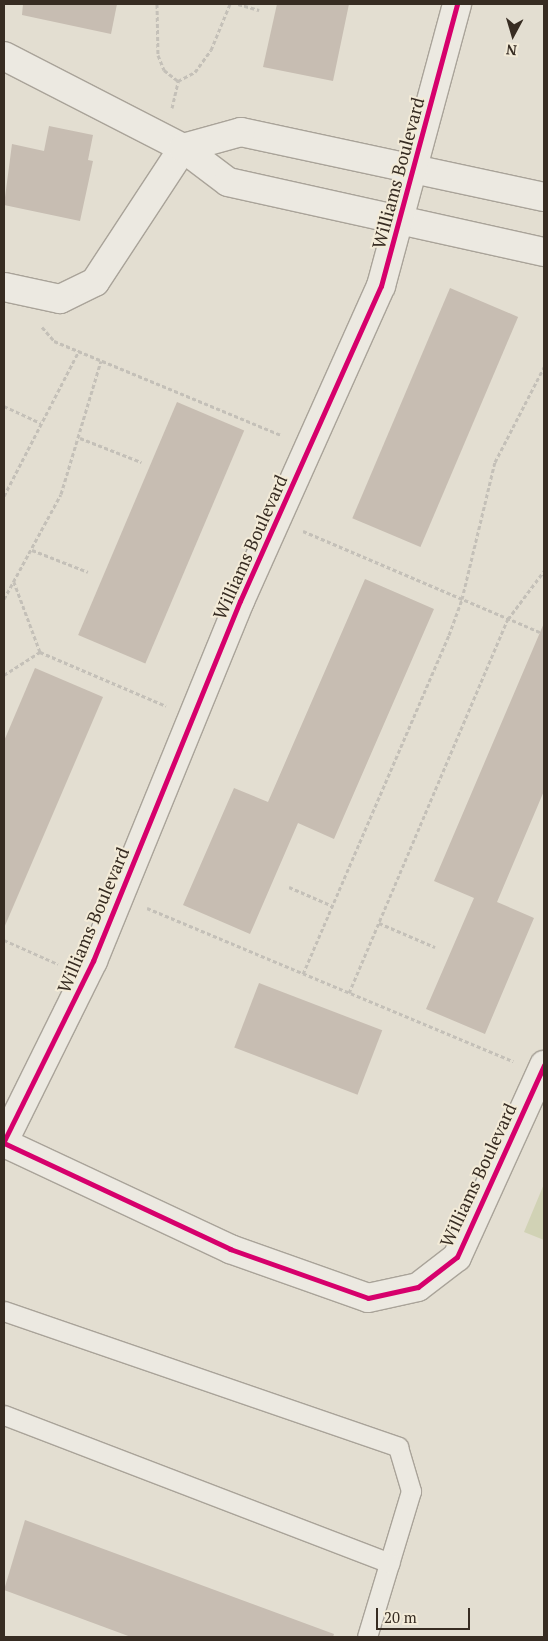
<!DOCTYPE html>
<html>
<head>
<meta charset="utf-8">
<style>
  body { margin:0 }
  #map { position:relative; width:548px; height:1641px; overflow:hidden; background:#e3ded1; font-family:"PT Serif",serif }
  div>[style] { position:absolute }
  .green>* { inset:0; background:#d1d2b5 }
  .building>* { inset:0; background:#c7bdb2; transform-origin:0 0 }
  .path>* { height:3px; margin-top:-1.5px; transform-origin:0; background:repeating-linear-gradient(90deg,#c4c0b8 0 4px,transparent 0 6.5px) }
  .roads { filter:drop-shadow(1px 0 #a9a399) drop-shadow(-1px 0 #a9a399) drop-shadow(0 1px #a9a399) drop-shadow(0 -1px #a9a399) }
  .service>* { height:19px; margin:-9.5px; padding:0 9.5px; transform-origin:9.5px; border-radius:9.5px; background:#ece9e1 }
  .minor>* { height:28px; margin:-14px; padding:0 14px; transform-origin:14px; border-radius:14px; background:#ece9e1 }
  .cycleway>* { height:5px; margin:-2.5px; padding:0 2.5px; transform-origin:2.5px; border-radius:2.5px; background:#d6006c }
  span { translate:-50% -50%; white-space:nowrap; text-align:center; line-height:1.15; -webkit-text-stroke:4px #f3ebd8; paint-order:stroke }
  .street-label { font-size:18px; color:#372c22 }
  .frame { position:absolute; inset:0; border:5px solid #372c22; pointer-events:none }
  .north { position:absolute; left:488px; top:10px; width:50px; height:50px; -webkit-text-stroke:4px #f3ebd8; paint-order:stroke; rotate:186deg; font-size:14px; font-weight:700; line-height:20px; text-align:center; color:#372c22 }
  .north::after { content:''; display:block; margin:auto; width:18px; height:22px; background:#372c22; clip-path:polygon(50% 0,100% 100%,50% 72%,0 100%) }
  .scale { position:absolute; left:376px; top:1608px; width:94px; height:22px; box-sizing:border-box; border:2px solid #372c22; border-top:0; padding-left:6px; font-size:15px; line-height:18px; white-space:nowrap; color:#372c22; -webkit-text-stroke:4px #f3ebd8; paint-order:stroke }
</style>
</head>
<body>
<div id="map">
  <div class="green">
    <i style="clip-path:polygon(544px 1184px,544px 1240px,524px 1232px)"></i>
  </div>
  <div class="building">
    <i style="clip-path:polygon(23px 4px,117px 4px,111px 34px,22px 15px)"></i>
    <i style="clip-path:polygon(277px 4px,349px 4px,333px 81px,263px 67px)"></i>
    <i style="clip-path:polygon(49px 126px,93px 135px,88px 160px,93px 161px,80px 221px,4px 205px,12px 144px,44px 151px)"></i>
    <i style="left:450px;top:288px;width:74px;height:250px;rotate:23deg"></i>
    <i style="left:177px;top:402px;width:73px;height:253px;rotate:23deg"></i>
    <i style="clip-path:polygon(365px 579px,434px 609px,334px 839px,298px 823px,250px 934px,183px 905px,234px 788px,268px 802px)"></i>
    <i style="clip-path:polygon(544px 623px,544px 791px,497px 902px,534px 918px,485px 1034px,426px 1009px,474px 898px,434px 881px)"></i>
    <i style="clip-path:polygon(35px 668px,103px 697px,4px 928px,4px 741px)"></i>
    <i style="left:259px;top:983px;width:132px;height:69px;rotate:21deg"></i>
    <i style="clip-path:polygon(25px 1520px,334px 1634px,333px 1637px,131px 1637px,4px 1590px)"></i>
  </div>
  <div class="path">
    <i style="left:157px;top:4px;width:51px;rotate:88.9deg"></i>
    <i style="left:158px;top:55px;width:16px;rotate:68deg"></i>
    <i style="left:164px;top:70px;width:18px;rotate:38deg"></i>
    <i style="left:178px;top:81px;width:19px;rotate:-28deg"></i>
    <i style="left:195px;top:72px;width:27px;rotate:-54deg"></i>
    <i style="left:211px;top:50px;width:50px;rotate:-67.6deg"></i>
    <i style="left:238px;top:4px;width:22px;rotate:16deg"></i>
    <i style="left:172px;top:108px;width:28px;rotate:-77deg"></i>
    <i style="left:42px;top:327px;width:18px;rotate:49deg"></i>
    <i style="left:54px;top:341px;width:246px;rotate:22.5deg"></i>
    <i style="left:4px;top:406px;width:40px;rotate:25deg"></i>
    <i style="left:80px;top:438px;width:66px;rotate:21.5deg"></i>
    <i style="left:4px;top:496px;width:163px;rotate:-62.7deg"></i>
    <i style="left:303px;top:531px;width:262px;rotate:23.1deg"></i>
    <i style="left:32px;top:550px;width:60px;rotate:21.4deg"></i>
    <i style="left:4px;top:599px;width:119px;rotate:-61.5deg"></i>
    <i style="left:61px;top:494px;width:139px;rotate:-73.3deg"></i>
    <i style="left:40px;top:652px;width:137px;rotate:23.2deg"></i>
    <i style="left:4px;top:675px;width:43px;rotate:-32.6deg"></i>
    <i style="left:40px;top:652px;width:75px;rotate:-110.4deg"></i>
    <i style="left:289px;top:887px;width:48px;rotate:23.4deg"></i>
    <i style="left:147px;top:908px;width:397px;rotate:22.7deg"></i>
    <i style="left:379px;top:923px;width:61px;rotate:23.2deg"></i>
    <i style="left:4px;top:940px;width:59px;rotate:24deg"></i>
    <i style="left:303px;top:974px;width:369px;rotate:-66.7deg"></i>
    <i style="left:449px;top:635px;width:38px;rotate:-70deg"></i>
    <i style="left:462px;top:599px;width:141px;rotate:-76.5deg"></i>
    <i style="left:495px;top:462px;width:107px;rotate:-62.7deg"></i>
    <i style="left:349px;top:993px;width:406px;rotate:-67deg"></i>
    <i style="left:508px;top:619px;width:60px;rotate:-53.1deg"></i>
  </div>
  <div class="roads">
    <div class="service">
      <i style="left:4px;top:1311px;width:417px;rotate:19deg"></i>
      <i style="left:398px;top:1447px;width:46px;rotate:73.5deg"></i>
      <i style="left:411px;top:1491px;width:152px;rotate:106.8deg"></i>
      <i style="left:4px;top:1415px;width:413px;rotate:21deg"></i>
    </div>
    <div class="minor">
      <i style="left:4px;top:56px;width:201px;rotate:27.2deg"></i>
      <i style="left:183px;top:148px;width:160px;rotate:123.3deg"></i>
      <i style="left:95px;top:282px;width:39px;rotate:154deg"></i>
      <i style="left:60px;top:299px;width:57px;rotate:-167.9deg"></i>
      <i style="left:544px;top:197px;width:310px;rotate:-167.9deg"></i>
      <i style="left:241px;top:132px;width:60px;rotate:164.6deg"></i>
      <i style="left:183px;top:148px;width:56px;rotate:37.1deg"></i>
      <i style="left:228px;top:182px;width:324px;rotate:12.5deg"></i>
      <i style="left:4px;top:1141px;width:201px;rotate:-63.7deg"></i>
      <i style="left:93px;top:961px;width:389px;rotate:-67.8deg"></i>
      <i style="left:240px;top:601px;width:345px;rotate:-65.9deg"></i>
      <i style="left:381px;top:286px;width:292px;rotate:-74.9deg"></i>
      <i style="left:4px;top:1143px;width:250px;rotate:25.1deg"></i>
      <i style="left:230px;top:1249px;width:146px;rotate:19.5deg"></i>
      <i style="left:368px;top:1298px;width:51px;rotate:-12.4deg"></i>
      <i style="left:418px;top:1287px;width:49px;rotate:-37.6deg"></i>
      <i style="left:457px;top:1257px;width:211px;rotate:-65.6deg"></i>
    </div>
  </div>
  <div class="cycleway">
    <i style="left:4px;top:1141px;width:201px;rotate:-63.7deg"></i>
    <i style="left:93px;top:961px;width:389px;rotate:-67.8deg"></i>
    <i style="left:240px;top:601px;width:345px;rotate:-65.9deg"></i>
    <i style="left:381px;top:286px;width:292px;rotate:-74.9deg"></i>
    <i style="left:4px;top:1143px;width:250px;rotate:25.1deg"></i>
    <i style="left:230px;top:1249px;width:146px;rotate:19.5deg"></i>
    <i style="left:368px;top:1298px;width:51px;rotate:-12.4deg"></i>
    <i style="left:418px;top:1287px;width:49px;rotate:-37.6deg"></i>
    <i style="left:457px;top:1257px;width:211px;rotate:-65.6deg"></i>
  </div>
  <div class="street-label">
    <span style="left:398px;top:173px;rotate:-75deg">Williams Boulevard</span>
    <span style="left:250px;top:547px;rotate:-66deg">Williams Boulevard</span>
    <span style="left:93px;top:920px;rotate:-67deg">Williams Boulevard</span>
    <span style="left:478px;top:1175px;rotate:-65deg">Williams Boulevard</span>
  </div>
  <div class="frame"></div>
  <div class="north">N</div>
  <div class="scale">20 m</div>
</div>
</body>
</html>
